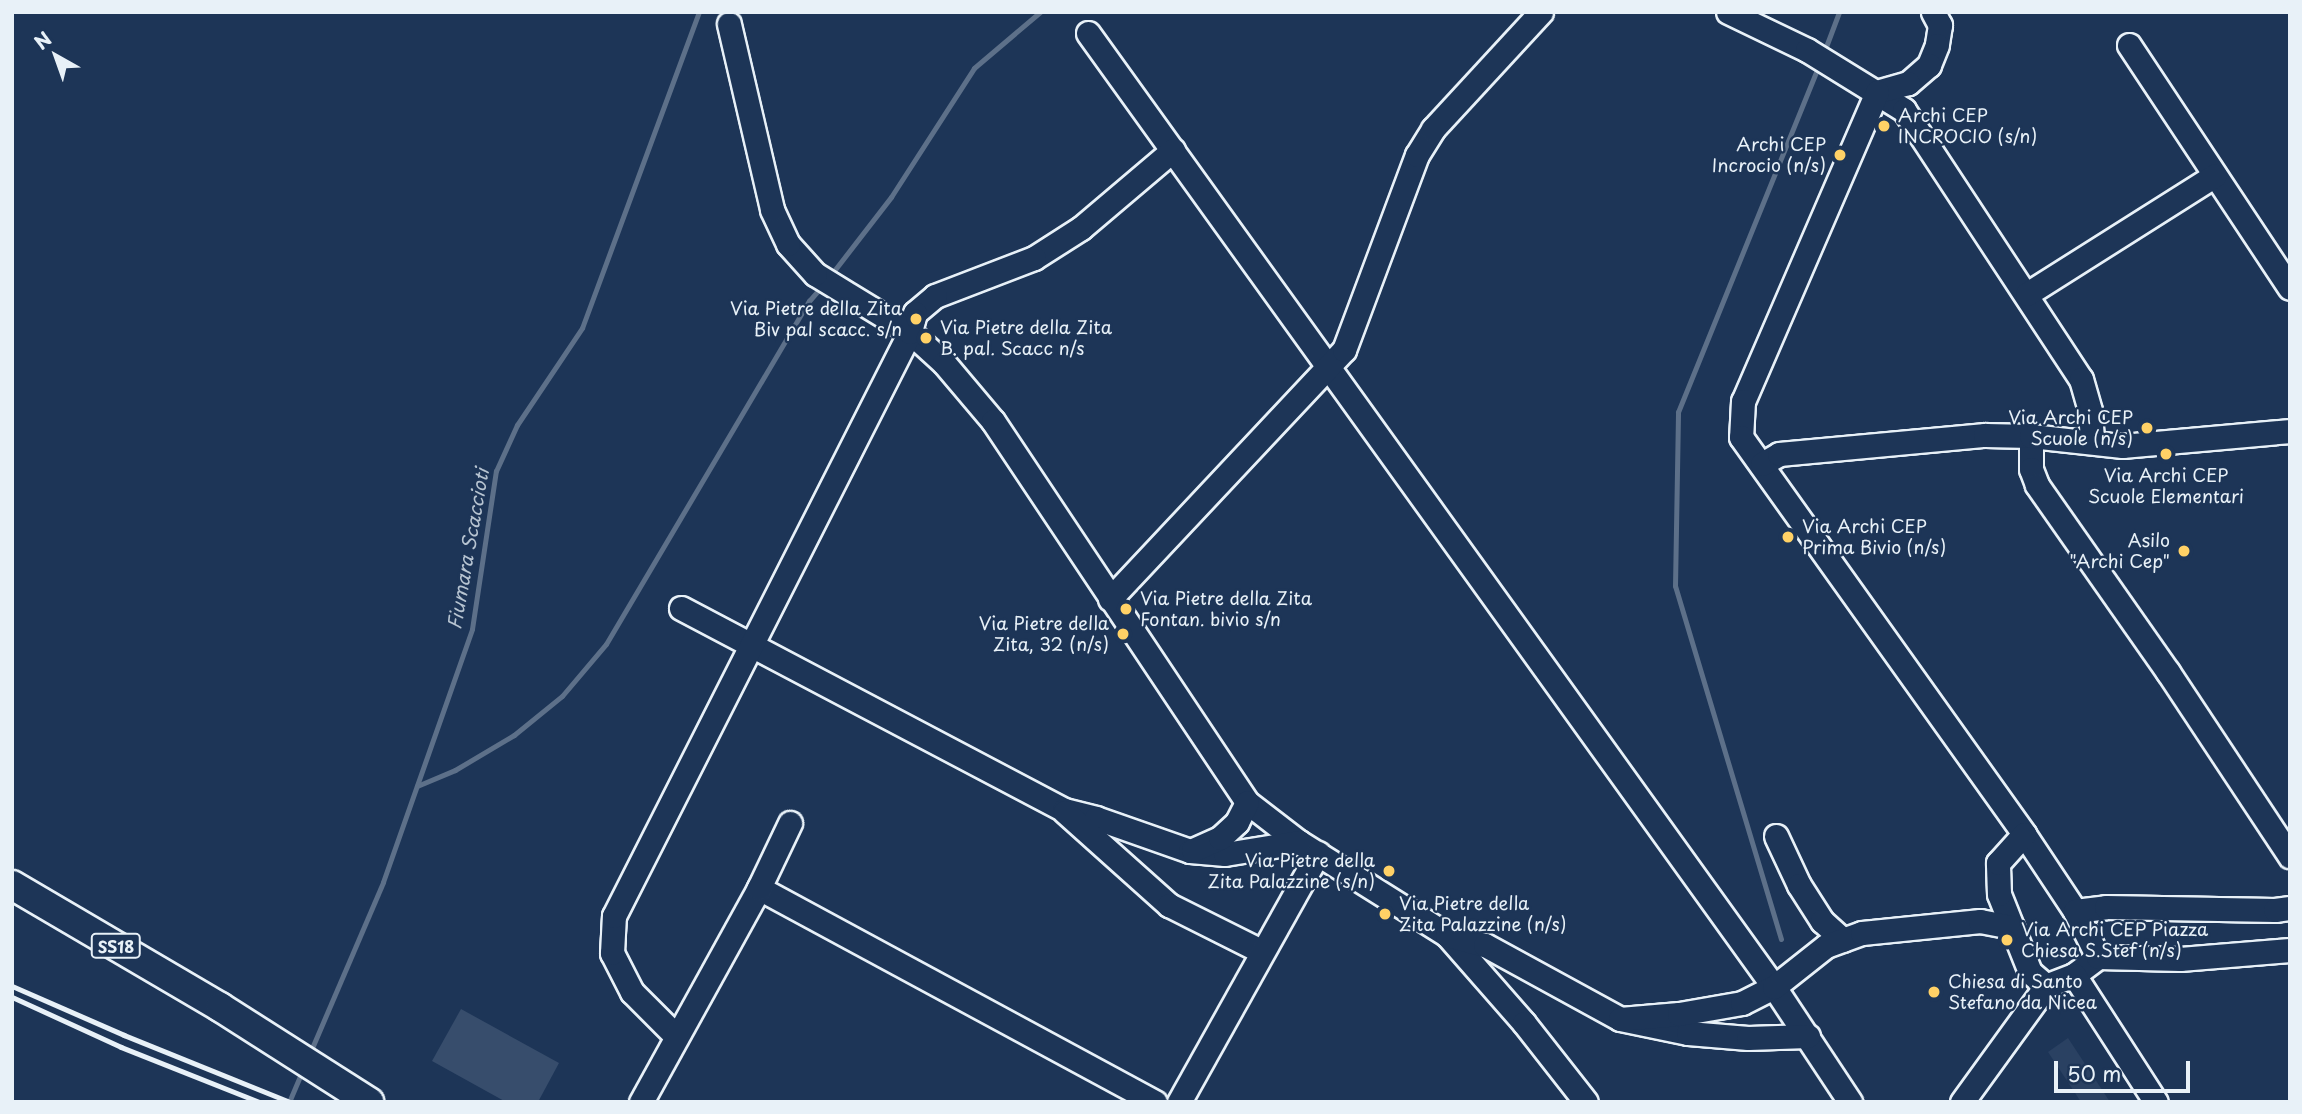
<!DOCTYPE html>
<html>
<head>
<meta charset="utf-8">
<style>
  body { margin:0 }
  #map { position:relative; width:2302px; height:1114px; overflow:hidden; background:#1d3557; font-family:"Playpen Sans",sans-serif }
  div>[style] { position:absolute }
  .built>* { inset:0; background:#2a4162 }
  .green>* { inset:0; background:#374d6c }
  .stream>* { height:5px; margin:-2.5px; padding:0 2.5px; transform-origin:2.5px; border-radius:2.5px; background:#5d7089 }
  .roads { filter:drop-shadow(2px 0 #e8f1f8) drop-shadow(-2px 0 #e8f1f8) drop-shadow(0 2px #e8f1f8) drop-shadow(0 -2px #e8f1f8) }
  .minor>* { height:23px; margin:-11.5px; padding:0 11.5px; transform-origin:11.5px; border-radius:11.5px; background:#1d3557 }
  .major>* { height:28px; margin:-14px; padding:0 14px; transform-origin:14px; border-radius:14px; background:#1d3557 }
  .rail>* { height:5px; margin:-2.5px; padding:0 2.5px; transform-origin:2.5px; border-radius:2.5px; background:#e8f1f8 }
  .dots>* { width:19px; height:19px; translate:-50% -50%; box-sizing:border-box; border:4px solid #1d3557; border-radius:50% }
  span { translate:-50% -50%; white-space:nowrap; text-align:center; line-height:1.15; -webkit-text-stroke:5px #1d3557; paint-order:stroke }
  .shield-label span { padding:2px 5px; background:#1d3557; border:2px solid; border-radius:5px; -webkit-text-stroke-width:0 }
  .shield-label { font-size:16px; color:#e8f1f8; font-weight:700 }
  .poi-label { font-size:18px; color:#e8f1f8 }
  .left { translate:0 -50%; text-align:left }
  .right { translate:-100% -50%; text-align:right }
  .water-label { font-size:19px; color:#b7c4d1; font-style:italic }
  .frame { position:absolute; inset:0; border:14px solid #e8f1f8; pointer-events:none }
  .north { position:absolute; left:21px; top:21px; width:70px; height:70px; -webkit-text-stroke:5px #1d3557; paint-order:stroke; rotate:320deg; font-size:19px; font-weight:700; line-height:28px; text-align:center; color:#e8f1f8 }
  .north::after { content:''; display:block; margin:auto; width:24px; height:32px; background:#e8f1f8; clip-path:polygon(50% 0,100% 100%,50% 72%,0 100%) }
  .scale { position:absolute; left:2054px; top:1061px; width:136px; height:32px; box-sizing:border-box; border:4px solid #e8f1f8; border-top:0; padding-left:9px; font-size:21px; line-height:24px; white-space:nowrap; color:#e8f1f8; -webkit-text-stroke:5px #1d3557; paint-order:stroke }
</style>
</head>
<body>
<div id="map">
  <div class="built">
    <i style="clip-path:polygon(2068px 1038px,2110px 1102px,2081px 1102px,2048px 1052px)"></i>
  </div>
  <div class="green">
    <i style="clip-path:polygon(461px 1009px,559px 1063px,538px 1102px,506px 1102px,432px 1061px)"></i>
  </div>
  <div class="stream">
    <i style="left:1824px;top:52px;width:43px;rotate:-69.4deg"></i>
    <i style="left:830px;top:276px;width:100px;rotate:-52.3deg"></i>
    <i style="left:891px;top:197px;width:153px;rotate:-57.2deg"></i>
    <i style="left:974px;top:68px;width:87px;rotate:-40.3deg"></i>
    <i style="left:417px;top:786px;width:41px;rotate:-22.8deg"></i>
    <i style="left:455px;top:770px;width:69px;rotate:-30.7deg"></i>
    <i style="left:514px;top:735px;width:62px;rotate:-39.1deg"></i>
    <i style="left:562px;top:696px;width:68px;rotate:-49.8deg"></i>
    <i style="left:606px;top:644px;width:399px;rotate:-59.4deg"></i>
    <i style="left:809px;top:301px;width:18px;rotate:-49deg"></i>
    <i style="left:1781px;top:939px;width:369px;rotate:-106.7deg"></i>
    <i style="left:1675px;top:586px;width:174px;rotate:-89deg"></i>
    <i style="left:1678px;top:412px;width:375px;rotate:-67.9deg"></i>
    <i style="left:309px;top:1055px;width:188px;rotate:-66.8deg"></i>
    <i style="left:383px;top:882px;width:268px;rotate:-70.6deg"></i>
    <i style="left:472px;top:629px;width:160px;rotate:-81.4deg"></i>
    <i style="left:496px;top:471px;width:51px;rotate:-65.5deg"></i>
    <i style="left:517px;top:425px;width:117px;rotate:-56.2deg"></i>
    <i style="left:582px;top:328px;width:337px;rotate:-69.7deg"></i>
    <i style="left:289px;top:1102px;width:34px;rotate:-67deg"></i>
  </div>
  <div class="roads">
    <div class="minor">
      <i style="left:1728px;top:12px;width:88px;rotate:25.7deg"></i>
      <i style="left:1807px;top:50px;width:114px;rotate:31.7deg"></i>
      <i style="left:1904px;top:110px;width:322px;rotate:56.7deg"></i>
      <i style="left:2081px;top:379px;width:33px;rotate:74deg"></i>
      <i style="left:2090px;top:411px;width:30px;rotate:86deg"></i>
      <i style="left:1933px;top:12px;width:15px;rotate:62deg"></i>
      <i style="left:1940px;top:25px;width:20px;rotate:99deg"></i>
      <i style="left:1937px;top:45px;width:22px;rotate:112deg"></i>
      <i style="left:1929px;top:65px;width:28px;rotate:139deg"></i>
      <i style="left:1908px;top:83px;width:32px;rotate:164deg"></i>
      <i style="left:1877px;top:92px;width:337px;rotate:113.4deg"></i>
      <i style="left:1743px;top:401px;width:36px;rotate:93deg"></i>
      <i style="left:1741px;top:437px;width:488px;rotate:54.5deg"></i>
      <i style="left:1088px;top:33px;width:1175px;rotate:54.28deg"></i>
      <i style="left:1774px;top:987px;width:138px;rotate:56.5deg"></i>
      <i style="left:2129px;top:45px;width:291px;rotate:56.5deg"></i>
      <i style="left:1173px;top:150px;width:121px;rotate:139.7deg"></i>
      <i style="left:1081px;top:228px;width:56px;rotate:147.4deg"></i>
      <i style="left:1034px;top:258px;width:106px;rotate:159deg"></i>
      <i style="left:935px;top:296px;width:26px;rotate:140deg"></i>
      <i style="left:915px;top:313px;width:20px;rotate:105deg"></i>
      <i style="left:910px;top:332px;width:46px;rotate:42.4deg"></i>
      <i style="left:944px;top:363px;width:76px;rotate:49.8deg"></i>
      <i style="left:993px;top:421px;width:458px;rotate:56.3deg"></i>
      <i style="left:1247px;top:802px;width:66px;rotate:37.6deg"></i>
      <i style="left:1299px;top:842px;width:175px;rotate:32.1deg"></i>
      <i style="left:1447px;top:935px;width:117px;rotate:48.8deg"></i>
      <i style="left:1524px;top:1023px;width:100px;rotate:51.9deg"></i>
      <i style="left:2027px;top:294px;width:222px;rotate:-32.3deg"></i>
      <i style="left:2031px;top:436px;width:33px;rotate:90deg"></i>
      <i style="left:2031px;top:469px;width:17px;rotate:69deg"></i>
      <i style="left:2037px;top:485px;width:228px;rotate:55deg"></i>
      <i style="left:2168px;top:672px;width:221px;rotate:56.5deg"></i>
      <i style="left:1762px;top:464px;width:20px;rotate:-30deg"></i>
      <i style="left:1779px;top:454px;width:207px;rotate:-5.3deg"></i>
      <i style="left:1985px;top:435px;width:46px;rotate:1.2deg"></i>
      <i style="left:2031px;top:436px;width:92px;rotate:6.3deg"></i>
      <i style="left:2122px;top:446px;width:169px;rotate:-5.1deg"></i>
      <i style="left:1110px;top:599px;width:342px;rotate:-46.8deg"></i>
      <i style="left:1344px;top:350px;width:208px;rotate:-69.5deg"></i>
      <i style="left:1417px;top:155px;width:31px;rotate:-58deg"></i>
      <i style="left:1433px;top:129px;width:159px;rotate:-47.3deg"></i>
      <i style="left:681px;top:608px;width:433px;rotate:27.8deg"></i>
      <i style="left:1064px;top:810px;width:33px;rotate:14deg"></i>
      <i style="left:1096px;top:818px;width:100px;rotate:19.3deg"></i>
      <i style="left:1190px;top:851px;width:35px;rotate:5deg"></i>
      <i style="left:1225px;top:854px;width:75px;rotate:-9.2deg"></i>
      <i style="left:1065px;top:812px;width:140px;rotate:41.8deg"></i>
      <i style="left:1169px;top:905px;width:103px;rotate:26.6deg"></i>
      <i style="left:2024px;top:834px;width:92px;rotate:56.5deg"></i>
      <i style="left:2075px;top:911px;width:51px;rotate:63.4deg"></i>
      <i style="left:2098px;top:957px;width:30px;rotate:143deg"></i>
      <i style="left:2074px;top:975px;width:30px;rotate:159deg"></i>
      <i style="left:2046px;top:986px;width:21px;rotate:-139deg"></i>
      <i style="left:2030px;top:972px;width:84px;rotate:-111.7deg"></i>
      <i style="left:1999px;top:894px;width:31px;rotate:-92deg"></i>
      <i style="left:1998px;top:863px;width:39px;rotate:-48deg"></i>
      <i style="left:1776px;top:836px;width:54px;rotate:64.9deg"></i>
      <i style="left:1799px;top:885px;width:43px;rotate:57.4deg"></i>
      <i style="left:1822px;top:921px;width:28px;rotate:42deg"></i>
      <i style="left:1193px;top:850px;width:30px;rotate:-24deg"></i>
      <i style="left:1220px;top:838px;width:23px;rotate:-43deg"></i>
      <i style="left:1237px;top:822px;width:22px;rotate:-63deg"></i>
      <i style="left:759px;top:888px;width:450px;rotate:28.4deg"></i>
      <i style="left:2075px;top:911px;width:31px;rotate:-7deg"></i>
      <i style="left:2106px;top:907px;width:169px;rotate:1deg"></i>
      <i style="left:2275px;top:910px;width:15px;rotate:-8deg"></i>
      <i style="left:1447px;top:935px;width:39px;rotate:15deg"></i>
      <i style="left:1485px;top:945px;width:154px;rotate:28.7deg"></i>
      <i style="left:1620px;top:1019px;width:69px;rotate:11.6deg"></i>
      <i style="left:1688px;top:1033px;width:60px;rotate:4.8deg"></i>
      <i style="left:1748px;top:1038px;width:60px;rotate:-1.9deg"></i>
      <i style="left:2098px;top:957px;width:82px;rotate:1.4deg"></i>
      <i style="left:2180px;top:959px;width:110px;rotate:-4.7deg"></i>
      <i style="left:2074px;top:975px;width:151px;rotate:57.2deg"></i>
      <i style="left:1620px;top:1019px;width:59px;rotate:-4.8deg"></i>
      <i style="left:1679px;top:1014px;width:64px;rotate:-9.9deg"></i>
      <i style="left:1742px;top:1003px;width:36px;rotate:-27deg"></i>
      <i style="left:1774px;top:987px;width:66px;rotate:-38.3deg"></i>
      <i style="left:1826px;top:946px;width:38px;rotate:-20deg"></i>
      <i style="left:1862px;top:933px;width:119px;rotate:-5.8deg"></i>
      <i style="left:1980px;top:921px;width:33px;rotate:11deg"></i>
      <i style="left:676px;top:1036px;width:62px;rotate:-135deg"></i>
      <i style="left:632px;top:992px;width:44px;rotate:-117.1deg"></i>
      <i style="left:612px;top:953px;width:37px;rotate:-87deg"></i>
      <i style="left:614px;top:916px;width:655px;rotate:-63.12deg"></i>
      <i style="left:910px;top:332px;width:111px;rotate:-148.6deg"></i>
      <i style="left:815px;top:274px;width:40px;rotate:-132deg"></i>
      <i style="left:788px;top:244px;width:38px;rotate:-115deg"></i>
      <i style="left:772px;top:209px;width:190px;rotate:-103.1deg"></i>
      <i style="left:641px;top:1102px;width:244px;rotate:-61.1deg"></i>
      <i style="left:759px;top:888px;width:72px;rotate:-64.5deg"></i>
      <i style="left:1179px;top:1102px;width:285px;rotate:-60.8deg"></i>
      <i style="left:1962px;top:1102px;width:143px;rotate:-54.1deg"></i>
    </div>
    <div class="major">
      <i style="left:12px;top:885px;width:241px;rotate:30.4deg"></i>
      <i style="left:220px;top:1007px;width:177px;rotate:32.5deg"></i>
    </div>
  </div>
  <div class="rail">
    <i style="left:12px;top:986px;width:122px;rotate:23.6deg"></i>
    <i style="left:124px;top:1035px;width:179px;rotate:22deg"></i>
    <i style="left:12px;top:997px;width:120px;rotate:24.6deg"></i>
    <i style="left:121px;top:1047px;width:149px;rotate:21.7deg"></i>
  </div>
  <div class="dots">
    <i style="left:1884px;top:126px;background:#ffd166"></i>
    <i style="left:1840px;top:155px;background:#ffd166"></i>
    <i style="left:916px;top:319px;background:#ffd166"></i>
    <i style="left:926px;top:338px;background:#ffd166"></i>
    <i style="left:2147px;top:428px;background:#ffd166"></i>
    <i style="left:2166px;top:454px;background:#ffd166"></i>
    <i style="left:1788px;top:537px;background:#ffd166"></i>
    <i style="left:2184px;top:551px;background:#ffd166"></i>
    <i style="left:1126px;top:609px;background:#ffd166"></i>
    <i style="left:1123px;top:634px;background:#ffd166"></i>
    <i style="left:1389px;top:871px;background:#ffd166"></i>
    <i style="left:1385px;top:914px;background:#ffd166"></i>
    <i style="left:2007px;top:940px;background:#ffd166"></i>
    <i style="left:1934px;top:992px;background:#ffd166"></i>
  </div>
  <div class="shield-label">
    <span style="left:116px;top:946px">SS18</span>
  </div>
  <div class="poi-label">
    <span class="left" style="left:1898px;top:126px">Archi CEP<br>INCROCIO (s/n)</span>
    <span class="right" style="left:1826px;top:155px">Archi CEP<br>Incrocio (n/s)</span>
    <span class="right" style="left:902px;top:319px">Via Pietre della Zita<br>Biv pal scacc. s/n</span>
    <span class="left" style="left:940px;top:338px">Via Pietre della Zita<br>B. pal. Scacc n/s</span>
    <span class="right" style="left:2133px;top:428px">Via Archi CEP<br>Scuole (n/s)</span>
    <span style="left:2166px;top:486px">Via Archi CEP<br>Scuole Elementari</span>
    <span class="left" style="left:1802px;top:537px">Via Archi CEP<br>Prima Bivio (n/s)</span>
    <span class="right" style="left:2170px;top:551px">Asilo<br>"Archi Cep"</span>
    <span class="left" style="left:1140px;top:609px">Via Pietre della Zita<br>Fontan. bivio s/n</span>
    <span class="right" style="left:1109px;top:634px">Via Pietre della<br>Zita, 32 (n/s)</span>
    <span class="right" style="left:1375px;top:871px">Via Pietre della<br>Zita Palazzine (s/n)</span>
    <span class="left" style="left:1399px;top:914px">Via Pietre della<br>Zita Palazzine (n/s)</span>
    <span class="left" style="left:2021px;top:940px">Via Archi CEP Piazza<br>Chiesa S.Stef (n/s)</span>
    <span class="left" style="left:1948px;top:992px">Chiesa di Santo<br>Stefano da Nicea</span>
  </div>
  <div class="water-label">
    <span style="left:468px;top:549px;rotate:-80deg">Fiumara Scaccioti</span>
  </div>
  <div class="frame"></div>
  <div class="north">N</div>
  <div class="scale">50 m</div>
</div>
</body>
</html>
